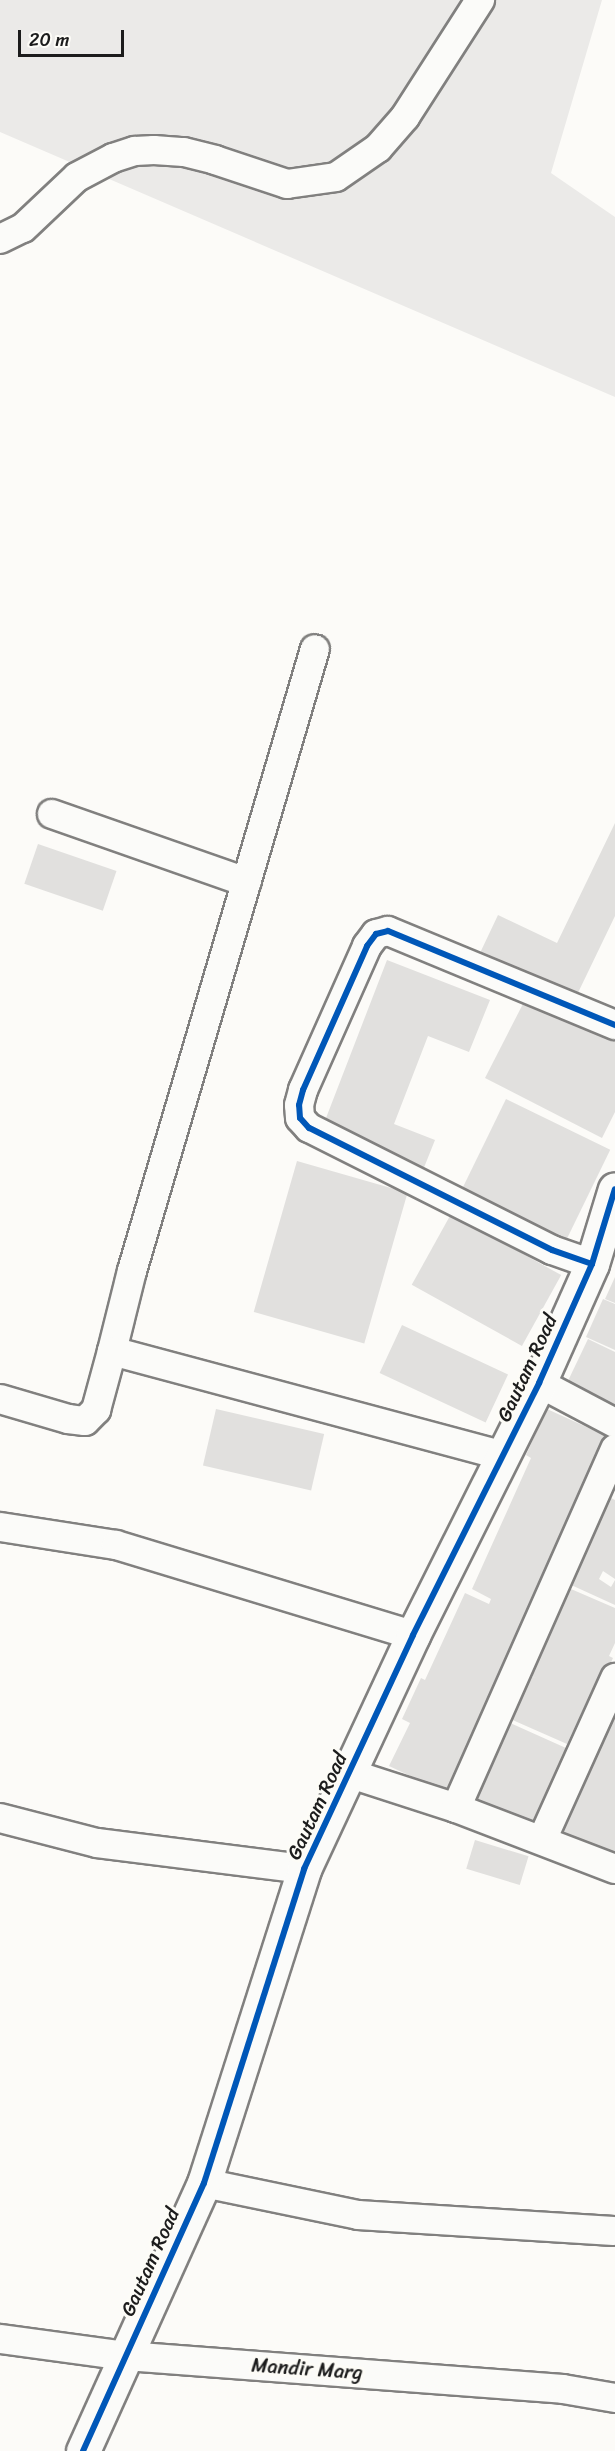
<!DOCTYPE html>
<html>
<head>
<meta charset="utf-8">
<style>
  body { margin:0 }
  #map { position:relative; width:615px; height:2451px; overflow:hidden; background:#fcfbf8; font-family:Sriracha,sans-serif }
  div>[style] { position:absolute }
  .built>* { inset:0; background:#ebeae8 }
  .building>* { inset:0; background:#e1e0de; transform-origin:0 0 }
  .roads { filter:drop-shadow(2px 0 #81807f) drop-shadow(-2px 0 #81807f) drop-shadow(0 2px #81807f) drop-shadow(0 -2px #81807f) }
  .street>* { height:28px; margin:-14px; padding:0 14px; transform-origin:14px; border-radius:14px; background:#fbfbf9 }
  .secondary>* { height:33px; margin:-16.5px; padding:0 16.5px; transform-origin:16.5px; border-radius:16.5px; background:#fbfbf9 }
  .cycleway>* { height:6px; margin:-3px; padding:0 3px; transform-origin:3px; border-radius:3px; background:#0057b8 }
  span { translate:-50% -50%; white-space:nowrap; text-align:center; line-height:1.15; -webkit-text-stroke:6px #fdfcf7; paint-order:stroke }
  .street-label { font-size:20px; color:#1c1c1c }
  .scale { position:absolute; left:18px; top:30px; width:106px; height:27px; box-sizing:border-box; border:3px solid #1c1c1c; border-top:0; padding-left:8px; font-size:18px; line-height:21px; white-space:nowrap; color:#1c1c1c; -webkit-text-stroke:4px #fdfcf7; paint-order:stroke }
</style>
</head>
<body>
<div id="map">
  <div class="built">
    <i style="clip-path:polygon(0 0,602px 0,551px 173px,615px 217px,615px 397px,0 132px)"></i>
  </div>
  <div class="building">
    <i style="clip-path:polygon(615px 823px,615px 916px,575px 999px,480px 953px,498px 915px,557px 943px)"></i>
    <i style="left:38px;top:844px;width:83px;height:42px;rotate:19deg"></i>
    <i style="clip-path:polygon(387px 960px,490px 1000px,469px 1052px,428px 1036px,394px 1124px,435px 1140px,423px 1170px,321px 1131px)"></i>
    <i style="clip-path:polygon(527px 996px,615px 1040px,615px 1112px,602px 1138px,485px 1078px)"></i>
    <i style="left:506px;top:1099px;width:116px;height:110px;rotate:26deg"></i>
    <i style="left:297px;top:1161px;width:115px;height:157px;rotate:16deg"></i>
    <i style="left:451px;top:1214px;width:126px;height:81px;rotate:29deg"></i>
    <i style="clip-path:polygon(615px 1277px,615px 1303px,605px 1299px)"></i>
    <i style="clip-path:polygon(603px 1299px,615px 1304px,615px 1350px,586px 1337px)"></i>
    <i style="left:402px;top:1325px;width:117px;height:53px;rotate:25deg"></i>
    <i style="clip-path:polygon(588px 1339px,615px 1352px,615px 1407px,566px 1385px)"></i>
    <i style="left:216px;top:1409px;width:111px;height:58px;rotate:13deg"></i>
    <i style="clip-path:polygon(547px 1409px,615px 1440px,471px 1751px,465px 1749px,473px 1753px,453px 1796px,389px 1766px,410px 1723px,402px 1719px,421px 1678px,425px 1680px,465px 1593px,489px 1604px,491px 1599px,472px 1589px,531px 1458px,526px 1455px)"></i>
    <i style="clip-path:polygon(607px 1496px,615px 1500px,615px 1579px,603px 1571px,599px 1579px,611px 1587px,615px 1580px,615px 1605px,569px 1584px)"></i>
    <i style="clip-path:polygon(564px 1586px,615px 1608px,615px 1643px,609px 1656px,613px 1658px,592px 1704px,587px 1701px,567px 1744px,506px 1717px,525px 1674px,536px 1678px,523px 1672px)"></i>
    <i style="clip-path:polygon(615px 1701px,615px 1860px,561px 1836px,576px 1800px,573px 1798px)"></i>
    <i style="left:501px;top:1719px;width:76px;height:90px;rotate:24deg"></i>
    <i style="left:475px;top:1840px;width:56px;height:30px;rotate:17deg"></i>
  </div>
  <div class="roads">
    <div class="street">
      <i style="left:0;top:239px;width:25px;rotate:-26deg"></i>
      <i style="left:23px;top:228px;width:74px;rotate:-43.4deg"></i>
      <i style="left:77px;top:177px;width:41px;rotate:-27.8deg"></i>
      <i style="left:113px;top:158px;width:23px;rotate:-18deg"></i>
      <i style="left:135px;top:151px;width:19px;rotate:-3deg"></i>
      <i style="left:154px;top:150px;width:30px;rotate:4deg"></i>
      <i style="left:184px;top:152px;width:32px;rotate:14deg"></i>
      <i style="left:215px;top:160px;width:76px;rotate:18.4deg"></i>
      <i style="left:287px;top:184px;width:49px;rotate:-8.1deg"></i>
      <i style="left:336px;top:177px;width:51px;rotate:-34.6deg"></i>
      <i style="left:378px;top:148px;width:41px;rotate:-48.9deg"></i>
      <i style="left:405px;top:117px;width:139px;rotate:-57.3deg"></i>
      <i style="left:52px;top:814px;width:206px;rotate:19.3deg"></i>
      <i style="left:592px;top:1264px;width:42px;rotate:-160.7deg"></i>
      <i style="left:552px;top:1250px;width:272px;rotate:-153.3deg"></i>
      <i style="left:309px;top:1128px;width:13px;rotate:-132deg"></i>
      <i style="left:300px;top:1118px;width:13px;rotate:-94deg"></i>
      <i style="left:299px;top:1105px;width:16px;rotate:-75deg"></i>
      <i style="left:303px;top:1090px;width:158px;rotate:-66deg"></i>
      <i style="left:367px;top:946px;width:15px;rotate:-53deg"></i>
      <i style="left:376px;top:934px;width:12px;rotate:-14deg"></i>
      <i style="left:388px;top:931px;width:246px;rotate:22.5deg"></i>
      <i style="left:112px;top:1351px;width:82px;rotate:-76deg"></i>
      <i style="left:132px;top:1271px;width:648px;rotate:-73.61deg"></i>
      <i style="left:539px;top:1383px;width:86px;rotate:27.8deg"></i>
      <i style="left:0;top:1399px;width:71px;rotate:16.4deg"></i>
      <i style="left:68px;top:1419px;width:17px;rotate:7deg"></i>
      <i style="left:85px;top:1421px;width:16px;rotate:-45deg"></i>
      <i style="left:96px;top:1410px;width:61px;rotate:-74.8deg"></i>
      <i style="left:112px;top:1351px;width:406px;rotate:15deg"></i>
      <i style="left:0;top:1527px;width:117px;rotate:8.8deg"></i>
      <i style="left:116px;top:1545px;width:310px;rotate:16.9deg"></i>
      <i style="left:351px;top:1774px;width:110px;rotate:17.9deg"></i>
      <i style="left:456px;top:1808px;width:170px;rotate:21deg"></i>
      <i style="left:456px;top:1808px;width:393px;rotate:-66.1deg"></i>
      <i style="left:0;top:1818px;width:100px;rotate:14.5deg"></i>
      <i style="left:97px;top:1843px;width:209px;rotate:7.2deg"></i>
      <i style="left:542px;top:1840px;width:178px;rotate:-65.7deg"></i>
      <i style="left:204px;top:2183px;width:157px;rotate:11.7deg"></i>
      <i style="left:358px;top:2215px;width:256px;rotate:3.6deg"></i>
      <i style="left:0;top:2339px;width:127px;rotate:7.7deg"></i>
      <i style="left:126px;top:2356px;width:438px;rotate:4.3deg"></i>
      <i style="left:563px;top:2389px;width:53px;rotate:9.8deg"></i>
    </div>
    <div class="secondary">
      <i style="left:83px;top:2451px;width:294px;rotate:-65.7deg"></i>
      <i style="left:204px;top:2183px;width:330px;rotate:-72.3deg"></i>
      <i style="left:304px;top:1869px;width:258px;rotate:-65deg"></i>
      <i style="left:413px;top:1635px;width:282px;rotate:-63.4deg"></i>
      <i style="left:539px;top:1383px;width:130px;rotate:-66deg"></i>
      <i style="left:592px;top:1264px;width:78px;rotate:-73deg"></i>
    </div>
  </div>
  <div class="cycleway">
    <i style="left:592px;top:1264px;width:42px;rotate:-160.7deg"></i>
    <i style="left:552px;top:1250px;width:272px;rotate:-153.3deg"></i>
    <i style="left:309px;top:1128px;width:13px;rotate:-132deg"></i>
    <i style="left:300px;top:1118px;width:13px;rotate:-94deg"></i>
    <i style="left:299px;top:1105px;width:16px;rotate:-75deg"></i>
    <i style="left:303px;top:1090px;width:158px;rotate:-66deg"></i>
    <i style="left:367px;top:946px;width:15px;rotate:-53deg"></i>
    <i style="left:376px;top:934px;width:12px;rotate:-14deg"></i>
    <i style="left:388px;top:931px;width:246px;rotate:22.5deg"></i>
    <i style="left:83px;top:2451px;width:294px;rotate:-65.7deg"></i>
    <i style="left:204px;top:2183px;width:330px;rotate:-72.3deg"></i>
    <i style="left:304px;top:1869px;width:258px;rotate:-65deg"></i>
    <i style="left:413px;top:1635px;width:282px;rotate:-63.4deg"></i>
    <i style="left:539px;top:1383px;width:130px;rotate:-66deg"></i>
    <i style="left:592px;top:1264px;width:78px;rotate:-73deg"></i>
  </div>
  <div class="street-label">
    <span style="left:527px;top:1368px;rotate:-65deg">Gautam Road</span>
    <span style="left:317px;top:1806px;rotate:-65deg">Gautam Road</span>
    <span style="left:150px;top:2262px;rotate:-66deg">Gautam Road</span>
    <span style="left:307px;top:2369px;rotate:4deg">Mandir Marg</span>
  </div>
  <div class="scale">20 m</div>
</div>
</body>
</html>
